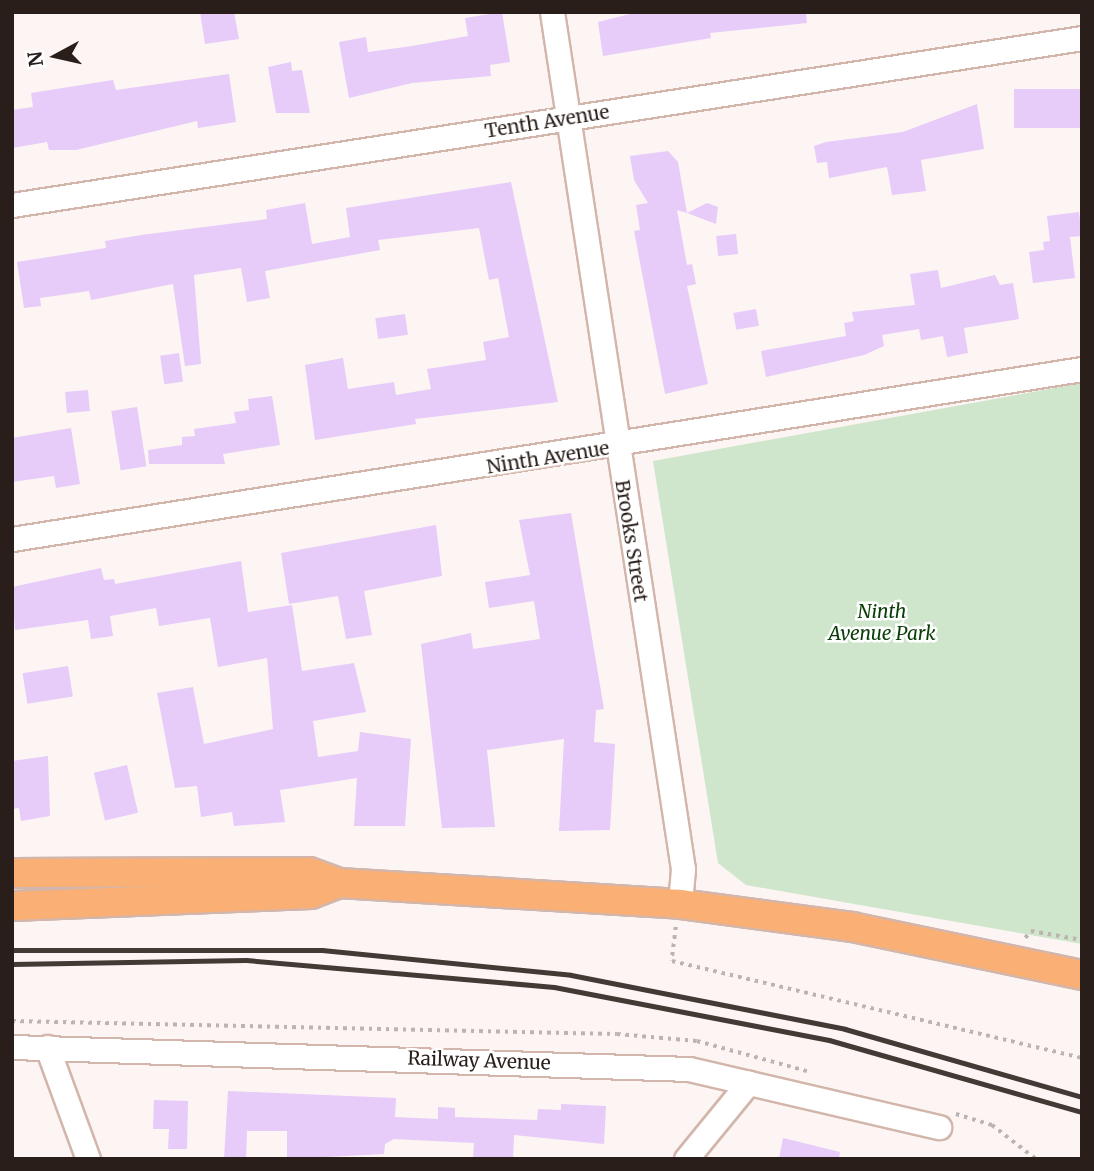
<!DOCTYPE html>
<html>
<head>
<meta charset="utf-8">
<style>
  body { margin:0 }
  #map { position:relative; width:1094px; height:1171px; overflow:hidden; background:#fcf5f3; font-family:Merriweather,serif }
  div>[style] { position:absolute }
  .green>* { inset:0; background:#cfe6cc }
  .building>* { inset:0; background:#e7cbf9; transform-origin:0 0 }
  .path>* { height:3.5px; margin-top:-1.75px; transform-origin:0; background:repeating-linear-gradient(90deg,#bcb4b1 0 3.5px,transparent 0 8.5px) }
  .roads { filter:drop-shadow(2px 0 #d3b6ab) drop-shadow(-2px 0 #d3b6ab) drop-shadow(0 2px #d3b6ab) drop-shadow(0 -2px #d3b6ab) }
  .minor>* { height:23px; margin:-11.5px; padding:0 11.5px; transform-origin:11.5px; border-radius:11.5px; background:#fff }
  .major>* { height:28px; margin:-14px; padding:0 14px; transform-origin:14px; border-radius:14px; background:#faaf75 }
  .rail>* { height:5px; margin:-2.5px; padding:0 2.5px; transform-origin:2.5px; border-radius:2.5px; background:#433935 }
  span { translate:-50% -50%; white-space:nowrap; text-align:center; line-height:1.15; -webkit-text-stroke:5px #fff; paint-order:stroke }
  .street-label { font-size:19px; color:#291e1a }
  .park-label { font-size:19px; color:#093e06; font-style:italic }
  .frame { position:absolute; inset:0; border:14px solid #291e1a; pointer-events:none }
  .north { position:absolute; left:21px; top:21px; width:70px; height:70px; -webkit-text-stroke:5px #fff; paint-order:stroke; rotate:262deg; font-size:19px; font-weight:700; line-height:28px; text-align:center; color:#291e1a }
  .north::after { content:''; display:block; margin:auto; width:24px; height:32px; background:#291e1a; clip-path:polygon(50% 0,100% 100%,50% 72%,0 100%) }
</style>
</head>
<body>
<div id="map">
  <div class="green">
    <i style="clip-path:polygon(1082px 383px,1082px 944px,746px 885px,718px 863px,653px 461px)"></i>
  </div>
  <div class="building">
    <i style="clip-path:polygon(200px 12px,234px 12px,239px 39px,205px 44px)"></i>
    <i style="clip-path:polygon(502px 12px,510px 62px,490px 65px,491px 76px,412px 83px,349px 98px,339px 42px,366px 37px,368px 52px,412px 46px,468px 36px,465px 18px)"></i>
    <i style="clip-path:polygon(638px 12px,806px 12px,807px 23px,710px 33px,711px 38px,603px 56px,598px 22px)"></i>
    <i style="clip-path:polygon(291px 62px,292px 71px,302px 70px,310px 113px,276px 113px,268px 67px)"></i>
    <i style="clip-path:polygon(229px 74px,236px 122px,198px 128px,197px 121px,76px 150px,49px 150px,47px 142px,12px 148px,12px 110px,33px 107px,31px 93px,113px 80px,116px 90px)"></i>
    <i style="left:1082px;top:89px;width:39px;height:68px;rotate:90deg"></i>
    <i style="clip-path:polygon(977px 104px,984px 149px,921px 160px,926px 191px,892px 195px,887px 167px,829px 178px,827px 162px,817px 163px,814px 146px,826px 142px,903px 132px)"></i>
    <i style="clip-path:polygon(668px 151px,678px 162px,687px 213px,677px 210px,687px 265px,692px 264px,696px 284px,687px 286px,708px 384px,665px 394px,634px 231px,640px 230px,636px 205px,648px 203px,634px 180px,630px 156px)"></i>
    <i style="clip-path:polygon(511px 182px,558px 402px,415px 419px,416px 424px,315px 440px,305px 365px,343px 358px,348px 389px,394px 382px,396px 395px,431px 389px,427px 369px,486px 360px,483px 342px,509px 337px,498px 278px,489px 280px,479px 228px,378px 240px,380px 250px,265px 271px,270px 298px,247px 302px,241px 268px,194px 275px,201px 364px,185px 366px,173px 284px,91px 300px,89px 291px,40px 298px,41px 306px,24px 308px,17px 262px,106px 248px,105px 241px,141px 235px,267px 219px,266px 210px,305px 203px,312px 244px,350px 237px,346px 208px)"></i>
    <i style="clip-path:polygon(707px 203px,718px 207px,716px 224px,687px 213px)"></i>
    <i style="clip-path:polygon(1079px 212px,1082px 236px,1070px 237px,1075px 278px,1033px 283px,1029px 252px,1044px 250px,1043px 242px,1050px 241px,1047px 216px)"></i>
    <i style="left:736px;top:234px;width:20px;height:20px;rotate:84deg"></i>
    <i style="clip-path:polygon(938px 270px,941px 288px,995px 275px,1000px 285px,1013px 283px,1019px 319px,964px 328px,968px 353px,947px 357px,943px 336px,921px 340px,919px 329px,882px 335px,884px 346px,864px 355px,766px 377px,761px 351px,846px 336px,844px 323px,854px 321px,852px 312px,915px 305px,910px 274px)"></i>
    <i style="left:756px;top:309px;width:17px;height:23px;rotate:80deg"></i>
    <i style="left:405px;top:314px;width:21px;height:30px;rotate:82deg"></i>
    <i style="left:179px;top:353px;width:29px;height:19px;rotate:82deg"></i>
    <i style="left:88px;top:390px;width:21px;height:23px;rotate:85deg"></i>
    <i style="clip-path:polygon(272px 396px,280px 445px,223px 454px,225px 464px,149px 464px,148px 450px,182px 445px,182px 437px,195px 436px,194px 429px,236px 423px,234px 412px,249px 410px,248px 399px)"></i>
    <i style="left:137px;top:407px;width:60px;height:26px;rotate:81deg"></i>
    <i style="clip-path:polygon(71px 428px,80px 484px,56px 488px,54px 476px,12px 482px,12px 438px)"></i>
    <i style="clip-path:polygon(571px 513px,604px 709px,596px 710px,594px 742px,615px 744px,610px 830px,559px 831px,564px 739px,487px 750px,495px 827px,442px 828px,421px 644px,471px 633px,473px 649px,540px 639px,534px 601px,489px 608px,485px 582px,530px 575px,519px 520px)"></i>
    <i style="clip-path:polygon(436px 525px,442px 576px,364px 591px,372px 635px,346px 639px,338px 596px,289px 604px,281px 553px)"></i>
    <i style="clip-path:polygon(241px 561px,248px 612px,292px 605px,302px 671px,354px 663px,366px 712px,313px 721px,318px 757px,358px 751px,360px 732px,411px 739px,405px 826px,354px 826px,357px 778px,280px 790px,285px 822px,234px 826px,232px 812px,201px 817px,197px 786px,175px 788px,157px 693px,193px 687px,204px 744px,273px 729px,267px 658px,218px 667px,210px 618px,159px 626px,156px 608px,110px 616px,113px 636px,91px 639px,88px 620px,15px 630px,12px 587px,101px 568px,104px 580px,114px 579px,115px 584px)"></i>
    <i style="left:68px;top:666px;width:31px;height:46px;rotate:81deg"></i>
    <i style="clip-path:polygon(48px 756px,50px 816px,21px 821px,19px 808px,12px 809px,12px 761px)"></i>
    <i style="left:127px;top:765px;width:49px;height:34px;rotate:77deg"></i>
    <i style="clip-path:polygon(228px 1091px,396px 1098px,395px 1117px,438px 1119px,438px 1107px,455px 1108px,455px 1117px,537px 1120px,538px 1109px,561px 1110px,561px 1104px,606px 1106px,604px 1144px,514px 1135px,513px 1159px,473px 1159px,474px 1143px,394px 1139px,385px 1144px,384px 1154px,287px 1159px,287px 1131px,247px 1131px,246px 1159px,224px 1159px)"></i>
    <i style="clip-path:polygon(154px 1100px,188px 1101px,187px 1149px,168px 1149px,169px 1129px,153px 1129px)"></i>
    <i style="clip-path:polygon(783px 1138px,840px 1152px,839px 1159px,779px 1159px)"></i>
  </div>
  <div class="path">
    <i style="left:676px;top:927px;width:34px;rotate:97deg"></i>
    <i style="left:672px;top:961px;width:421px;rotate:13.3deg"></i>
    <i style="left:1025px;top:938px;width:9px;rotate:-49deg"></i>
    <i style="left:1031px;top:931px;width:52px;rotate:10deg"></i>
    <i style="left:12px;top:1021px;width:605px;rotate:1.23deg"></i>
    <i style="left:617px;top:1034px;width:80px;rotate:5deg"></i>
    <i style="left:697px;top:1041px;width:114px;rotate:15.3deg"></i>
    <i style="left:956px;top:1114px;width:38px;rotate:17deg"></i>
    <i style="left:992px;top:1125px;width:56px;rotate:37.7deg"></i>
  </div>
  <div class="roads">
    <div class="minor">
      <i style="left:552px;top:12px;width:867px;rotate:81.31deg"></i>
      <i style="left:683px;top:869px;width:35px;rotate:95deg"></i>
      <i style="left:12px;top:205px;width:1083px;rotate:-8.87deg"></i>
      <i style="left:12px;top:539px;width:1083px;rotate:-9.03deg"></i>
      <i style="left:12px;top:1047px;width:677px;rotate:1.86deg"></i>
      <i style="left:689px;top:1069px;width:257px;rotate:13.1deg"></i>
      <i style="left:47px;top:1047px;width:119px;rotate:69.9deg"></i>
      <i style="left:686px;top:1159px;width:99px;rotate:-50.7deg"></i>
    </div>
    <div class="major">
      <i style="left:12px;top:873px;width:297px;rotate:-0.2deg"></i>
      <i style="left:309px;top:872px;width:32px;rotate:20deg"></i>
      <i style="left:339px;top:883px;width:342px;rotate:3.5deg"></i>
      <i style="left:680px;top:904px;width:174px;rotate:7.6deg"></i>
      <i style="left:852px;top:927px;width:235px;rotate:11.8deg"></i>
      <i style="left:12px;top:906px;width:299px;rotate:-2.3deg"></i>
      <i style="left:311px;top:894px;width:30px;rotate:-21deg"></i>
    </div>
  </div>
  <div class="rail">
    <i style="left:12px;top:950px;width:310px"></i>
    <i style="left:322px;top:950px;width:250px;rotate:5.7deg"></i>
    <i style="left:571px;top:975px;width:279px;rotate:11.1deg"></i>
    <i style="left:845px;top:1029px;width:247px;rotate:16deg"></i>
    <i style="left:12px;top:964px;width:234px;rotate:-1deg"></i>
    <i style="left:246px;top:960px;width:309px;rotate:5deg"></i>
    <i style="left:554px;top:987px;width:280px;rotate:10.9deg"></i>
    <i style="left:829px;top:1040px;width:263px;rotate:15.9deg"></i>
  </div>
  <div class="street-label">
    <span style="left:547px;top:122px;rotate:-9deg">Tenth Avenue</span>
    <span style="left:548px;top:458px;rotate:-9deg">Ninth Avenue</span>
    <span style="left:631px;top:541px;rotate:81deg">Brooks Street</span>
    <span style="left:479px;top:1061px;rotate:2deg">Railway Avenue</span>
  </div>
  <div class="park-label">
    <span style="left:882px;top:623px">Ninth<br>Avenue Park</span>
  </div>
  <div class="frame"></div>
  <div class="north">N</div>
</div>
</body>
</html>
